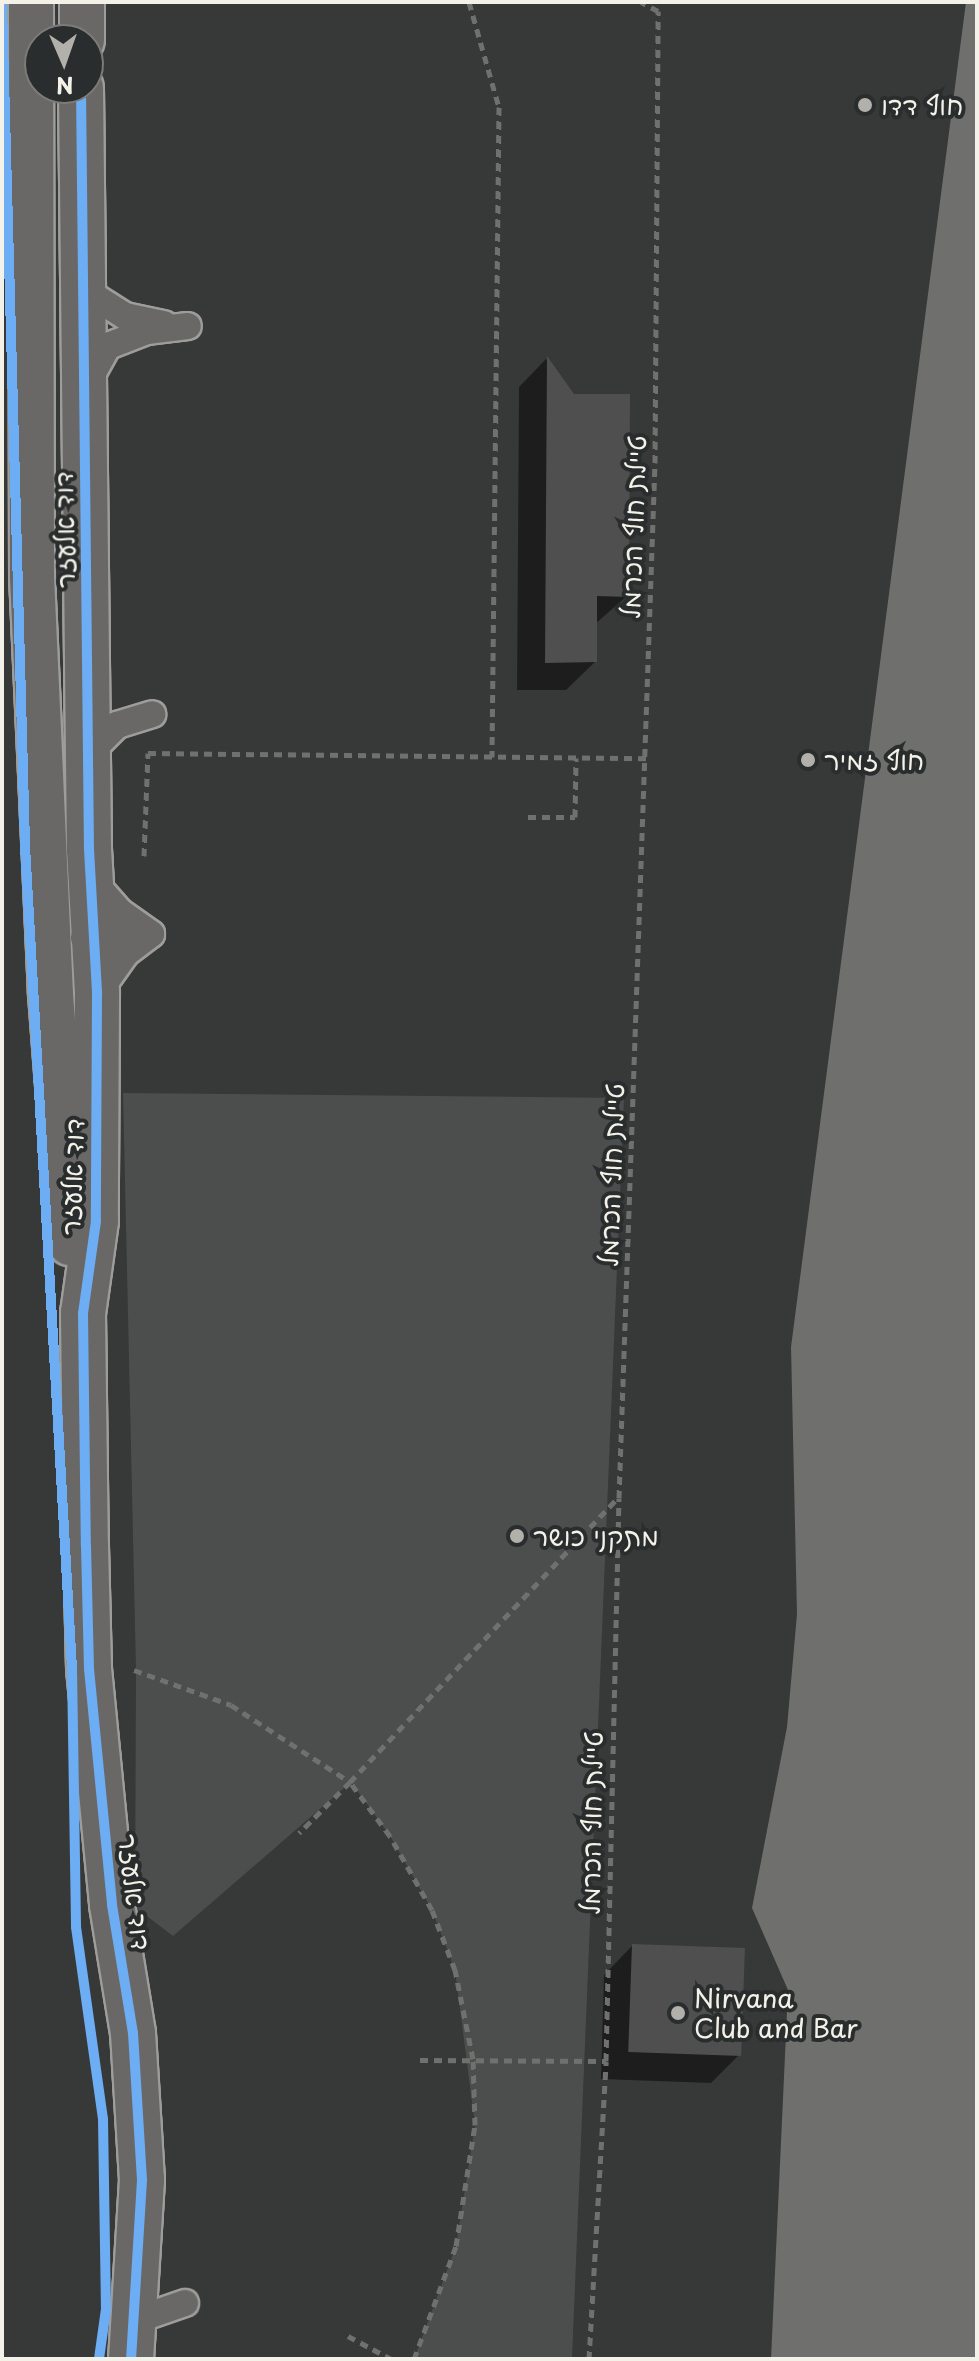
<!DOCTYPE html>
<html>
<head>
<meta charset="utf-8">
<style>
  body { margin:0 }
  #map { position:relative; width:979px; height:2361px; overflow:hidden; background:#373838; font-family:"Playpen Sans","Playpen Sans Hebrew",sans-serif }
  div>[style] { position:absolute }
  .green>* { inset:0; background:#4b4e4c }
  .water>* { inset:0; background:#6f706d }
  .shadow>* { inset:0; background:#0007 }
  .building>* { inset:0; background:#4f4f4f; transform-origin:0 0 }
  .path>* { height:5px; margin-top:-2.5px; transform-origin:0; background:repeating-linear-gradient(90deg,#70706f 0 8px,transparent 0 14px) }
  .roads { filter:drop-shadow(2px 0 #9d9d9b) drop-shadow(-2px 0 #9d9d9b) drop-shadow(0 2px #9d9d9b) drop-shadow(0 -2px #9d9d9b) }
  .lane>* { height:26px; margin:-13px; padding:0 13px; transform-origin:13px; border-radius:13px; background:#696866 }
  .street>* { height:44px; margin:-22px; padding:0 22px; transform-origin:22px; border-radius:22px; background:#696866 }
  .cycleway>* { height:10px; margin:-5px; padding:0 5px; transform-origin:5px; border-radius:5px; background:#6dadf4 }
  .dots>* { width:22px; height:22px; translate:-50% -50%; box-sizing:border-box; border:4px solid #2a2d2e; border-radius:50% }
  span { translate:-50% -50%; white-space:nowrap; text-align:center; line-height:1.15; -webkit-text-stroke:8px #2a2d2e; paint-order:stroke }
  .poi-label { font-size:26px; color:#f4f1e8 }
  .left { translate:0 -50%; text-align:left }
  .street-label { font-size:26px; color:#f4f1e8 }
  .frame { position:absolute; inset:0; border:4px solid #f4f1e8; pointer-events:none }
  .north { position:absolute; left:24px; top:24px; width:80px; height:80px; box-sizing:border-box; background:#2a2d2e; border:2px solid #7b7b78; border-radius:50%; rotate:178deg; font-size:22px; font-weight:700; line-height:32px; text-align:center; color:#f4f1e8 }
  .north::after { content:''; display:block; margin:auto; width:28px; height:36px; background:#b2b0aa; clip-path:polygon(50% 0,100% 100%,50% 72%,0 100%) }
</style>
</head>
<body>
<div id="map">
  <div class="green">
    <i style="clip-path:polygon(123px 1093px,624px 1098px,572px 2359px,414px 2359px,456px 2246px,475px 2125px,455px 1970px,432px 1910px,390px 1836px,351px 1782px,173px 1936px,135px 1907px,136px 1670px)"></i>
  </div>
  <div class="water">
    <i style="clip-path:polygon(966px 2px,977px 2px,977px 2359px,771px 2359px,788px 1990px,752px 1908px,787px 1727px,797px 1614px,791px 1347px)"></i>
  </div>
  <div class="shadow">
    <i style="clip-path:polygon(546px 359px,573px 396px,627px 596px,595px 624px,595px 662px,566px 690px,517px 690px,519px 387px)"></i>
    <i style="clip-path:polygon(632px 1946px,740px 2054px,711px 2083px,601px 2079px,604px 1975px)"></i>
  </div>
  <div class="building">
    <i style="clip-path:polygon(547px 356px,574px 394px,630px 394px,629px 597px,597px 596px,597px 662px,545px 663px)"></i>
    <i style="left:632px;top:1944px;width:113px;height:108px;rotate:2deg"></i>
  </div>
  <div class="path">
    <i style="left:469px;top:2px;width:109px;rotate:74.1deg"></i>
    <i style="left:499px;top:107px;width:650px;rotate:90.62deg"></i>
    <i style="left:528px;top:817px;width:47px"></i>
    <i style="left:575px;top:817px;width:59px;rotate:-89deg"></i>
    <i style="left:144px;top:856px;width:103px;rotate:-87.8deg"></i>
    <i style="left:148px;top:753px;width:498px;rotate:0.6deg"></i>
    <i style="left:134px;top:1670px;width:103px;rotate:19.8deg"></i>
    <i style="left:231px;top:1705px;width:142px;rotate:32.9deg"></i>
    <i style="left:350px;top:1782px;width:72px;rotate:135deg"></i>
    <i style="left:420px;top:2060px;width:186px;rotate:0.3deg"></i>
    <i style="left:348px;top:2336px;width:49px;rotate:28.1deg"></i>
    <i style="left:414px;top:2359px;width:121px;rotate:-69.6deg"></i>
    <i style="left:456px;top:2246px;width:122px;rotate:-81.1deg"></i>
    <i style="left:475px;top:2125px;width:66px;rotate:-91.7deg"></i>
    <i style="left:473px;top:2059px;width:91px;rotate:-101.4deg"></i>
    <i style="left:455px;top:1970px;width:64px;rotate:-111deg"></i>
    <i style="left:432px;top:1910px;width:85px;rotate:-119.6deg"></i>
    <i style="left:390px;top:1836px;width:67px;rotate:-126.5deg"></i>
    <i style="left:350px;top:1782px;width:390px;rotate:-46.7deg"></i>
    <i style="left:589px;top:2359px;width:298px;rotate:-86.7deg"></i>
    <i style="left:606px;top:2061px;width:563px;rotate:-88.68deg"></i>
    <i style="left:619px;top:1498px;width:1036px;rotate:-88.01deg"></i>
    <i style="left:655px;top:463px;width:452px;rotate:-89.6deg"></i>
    <i style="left:658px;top:11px;width:19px;rotate:-152deg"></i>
  </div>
  <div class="roads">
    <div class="lane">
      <i style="left:84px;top:290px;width:49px;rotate:32.4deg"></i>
      <i style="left:125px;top:316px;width:40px;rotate:12deg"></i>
      <i style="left:90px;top:378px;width:37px;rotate:-61deg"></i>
      <i style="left:108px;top:346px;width:42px;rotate:-21deg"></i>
      <i style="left:147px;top:331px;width:41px;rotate:-7deg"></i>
      <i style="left:89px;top:753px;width:40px;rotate:-45deg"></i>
      <i style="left:117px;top:725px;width:37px;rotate:-17deg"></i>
      <i style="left:92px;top:880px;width:43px;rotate:48.8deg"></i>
      <i style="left:120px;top:912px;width:38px;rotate:35deg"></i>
      <i style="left:84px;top:938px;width:13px;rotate:-18deg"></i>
      <i style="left:96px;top:934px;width:55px"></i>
      <i style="left:97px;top:994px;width:50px;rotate:-54.7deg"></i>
      <i style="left:126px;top:953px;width:31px;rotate:-37deg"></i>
      <i style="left:133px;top:2321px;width:55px;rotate:-19.1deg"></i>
    </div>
    <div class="street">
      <i style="left:31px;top:2px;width:575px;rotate:89.9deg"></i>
      <i style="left:32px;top:577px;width:418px;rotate:87.4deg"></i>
      <i style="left:51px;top:995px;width:249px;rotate:85.6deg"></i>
      <i style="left:82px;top:40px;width:38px;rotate:-90deg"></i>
      <i style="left:81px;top:88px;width:761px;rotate:89.4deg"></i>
      <i style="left:89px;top:849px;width:145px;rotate:86.8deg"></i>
      <i style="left:97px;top:994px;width:227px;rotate:90.3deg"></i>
      <i style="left:96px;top:1221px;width:93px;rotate:98deg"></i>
      <i style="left:83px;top:1313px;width:233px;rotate:89.3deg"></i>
      <i style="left:86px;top:1546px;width:123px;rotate:88.6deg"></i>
      <i style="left:89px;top:1669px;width:237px;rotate:84.4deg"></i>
      <i style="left:112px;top:1905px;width:130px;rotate:80.7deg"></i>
      <i style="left:133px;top:2033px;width:147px;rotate:86.5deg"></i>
      <i style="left:142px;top:2180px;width:179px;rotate:93.5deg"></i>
    </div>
  </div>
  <div class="cycleway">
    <i style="left:2px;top:5px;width:841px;rotate:88.43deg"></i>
    <i style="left:25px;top:846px;width:824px;rotate:86.73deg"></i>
    <i style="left:72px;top:1669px;width:258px;rotate:89.1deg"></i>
    <i style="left:76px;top:1927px;width:194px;rotate:82deg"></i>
    <i style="left:103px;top:2119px;width:190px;rotate:89.1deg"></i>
    <i style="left:106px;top:2309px;width:50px;rotate:98deg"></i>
    <i style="left:81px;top:88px;width:761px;rotate:89.4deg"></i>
    <i style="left:89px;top:849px;width:145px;rotate:86.8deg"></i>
    <i style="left:97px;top:994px;width:227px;rotate:90.3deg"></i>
    <i style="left:96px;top:1221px;width:93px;rotate:98deg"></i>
    <i style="left:83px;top:1313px;width:233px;rotate:89.3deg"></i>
    <i style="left:86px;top:1546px;width:123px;rotate:88.6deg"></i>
    <i style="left:89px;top:1669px;width:237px;rotate:84.4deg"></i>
    <i style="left:112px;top:1905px;width:130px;rotate:80.7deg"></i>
    <i style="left:133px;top:2033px;width:147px;rotate:86.5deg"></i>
    <i style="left:142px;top:2180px;width:179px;rotate:93.5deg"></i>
  </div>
  <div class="dots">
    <i style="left:865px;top:105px;background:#b2b0aa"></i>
    <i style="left:808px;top:760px;background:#b2b0aa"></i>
    <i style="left:517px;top:1536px;background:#b2b0aa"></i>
    <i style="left:678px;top:2013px;background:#b2b0aa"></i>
  </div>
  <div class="poi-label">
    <span class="left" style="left:881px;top:105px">חוף דדו</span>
    <span class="left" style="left:824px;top:760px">חוף זמיר</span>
    <span class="left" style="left:533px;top:1536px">מתקני כושר</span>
    <span class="left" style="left:694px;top:2013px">Nirvana<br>Club and Bar</span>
  </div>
  <div class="street-label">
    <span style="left:633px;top:527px;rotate:-88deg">טיילת חוף הכרמל</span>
    <span style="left:64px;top:530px;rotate:-91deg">דוד אלעזר</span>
    <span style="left:611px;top:1175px;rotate:-88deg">טיילת חוף הכרמל</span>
    <span style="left:72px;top:1177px;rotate:-88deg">דוד אלעזר</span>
    <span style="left:591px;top:1823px;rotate:-89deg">טיילת חוף הכרמל</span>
    <span style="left:135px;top:1892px;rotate:83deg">דוד אלעזר</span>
  </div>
  <div class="frame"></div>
  <div class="north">N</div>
</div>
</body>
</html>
